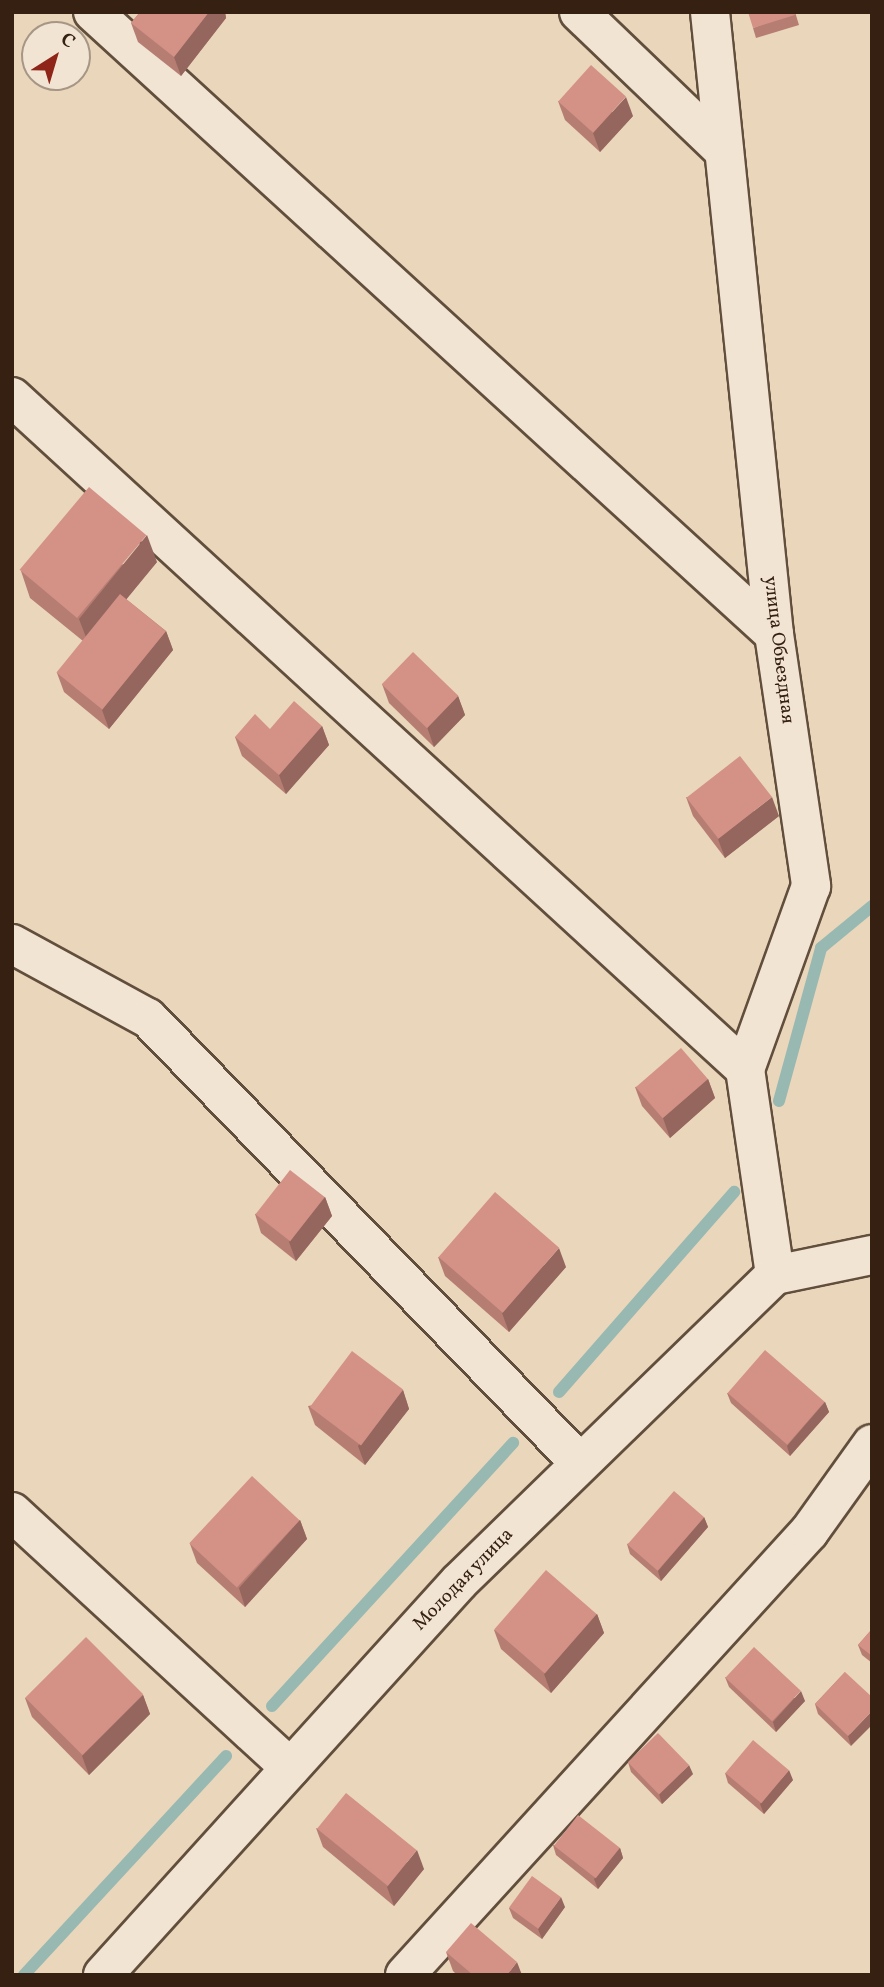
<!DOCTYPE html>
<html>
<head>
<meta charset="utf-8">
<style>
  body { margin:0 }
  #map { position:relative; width:884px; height:1987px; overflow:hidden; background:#ead6bb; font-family:Vollkorn,serif }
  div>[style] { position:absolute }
  .stream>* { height:12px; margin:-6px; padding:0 6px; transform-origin:6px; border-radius:6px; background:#98b9b2 }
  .roads { filter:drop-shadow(2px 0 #624e3c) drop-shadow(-2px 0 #624e3c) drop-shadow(0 2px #624e3c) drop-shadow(0 -2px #624e3c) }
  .street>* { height:38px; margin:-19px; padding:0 19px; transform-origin:19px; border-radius:19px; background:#f1e4d3 }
  .wall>* { inset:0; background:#b67d73 }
  .shaded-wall>* { inset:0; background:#94665e }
  .building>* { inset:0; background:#d49186; transform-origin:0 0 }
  span { translate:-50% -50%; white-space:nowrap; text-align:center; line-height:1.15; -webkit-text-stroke:5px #f1e4d3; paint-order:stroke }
  .street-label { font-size:19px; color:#352011 }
  .frame { position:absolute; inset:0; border:14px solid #352011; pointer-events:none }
  .north { position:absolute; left:21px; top:21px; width:70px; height:70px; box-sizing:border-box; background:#f1e4d3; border:2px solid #a69685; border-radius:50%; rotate:37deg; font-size:19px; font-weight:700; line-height:28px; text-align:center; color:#352011 }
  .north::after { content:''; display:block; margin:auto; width:24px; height:32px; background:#8f2418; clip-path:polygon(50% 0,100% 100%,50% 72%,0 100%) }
</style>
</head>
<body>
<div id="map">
  <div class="stream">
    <i style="left:779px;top:1101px;width:159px;rotate:-74.6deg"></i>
    <i style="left:821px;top:948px;width:66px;rotate:-39.5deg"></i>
    <i style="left:559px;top:1392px;width:266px;rotate:-48.8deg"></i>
    <i style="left:272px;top:1706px;width:357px;rotate:-47.5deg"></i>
    <i style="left:24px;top:1975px;width:298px;rotate:-47.3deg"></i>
  </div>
  <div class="roads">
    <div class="street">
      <i style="left:93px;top:12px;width:922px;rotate:42.41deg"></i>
      <i style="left:579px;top:12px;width:201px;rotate:43.8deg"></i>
      <i style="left:710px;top:12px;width:625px;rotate:84.13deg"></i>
      <i style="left:774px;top:634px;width:255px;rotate:81.6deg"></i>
      <i style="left:811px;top:886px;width:195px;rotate:109.8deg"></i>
      <i style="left:745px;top:1069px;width:208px;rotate:81.7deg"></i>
      <i style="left:12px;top:397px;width:994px;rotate:42.51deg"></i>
      <i style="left:12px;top:944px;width:155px;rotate:28.6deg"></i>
      <i style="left:148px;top:1018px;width:620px;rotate:45.85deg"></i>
      <i style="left:12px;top:1512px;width:378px;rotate:42.6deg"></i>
      <i style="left:103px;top:1975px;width:530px;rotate:-47.83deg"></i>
      <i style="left:459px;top:1582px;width:441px;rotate:-44.2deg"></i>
      <i style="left:775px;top:1275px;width:99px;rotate:-11.7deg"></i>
      <i style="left:405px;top:1975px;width:600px;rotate:-47.64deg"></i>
      <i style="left:809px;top:1532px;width:108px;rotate:-54.4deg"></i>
    </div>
  </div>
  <div class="wall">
    <i style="clip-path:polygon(140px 12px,225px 12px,226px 18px,181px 76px,138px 42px,131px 23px)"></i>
    <i style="clip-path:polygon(795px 12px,799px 25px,756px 38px,753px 28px)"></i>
    <i style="clip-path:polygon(558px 101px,633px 116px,600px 152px,565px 120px)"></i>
    <i style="clip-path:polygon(157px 562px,126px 599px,166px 631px,173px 650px,109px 729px,64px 692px,57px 673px,83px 641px,30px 598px,21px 571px)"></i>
    <i style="clip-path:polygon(382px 684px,458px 696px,465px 715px,434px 747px,389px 703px)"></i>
    <i style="clip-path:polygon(322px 726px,329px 745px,286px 794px,242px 756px,235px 737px,270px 729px)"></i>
    <i style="clip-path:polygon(686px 797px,779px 816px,725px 858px,693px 816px)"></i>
    <i style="clip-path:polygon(708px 1079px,715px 1098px,670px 1138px,642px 1106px,635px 1087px)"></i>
    <i style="clip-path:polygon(325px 1197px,332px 1216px,296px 1261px,261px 1233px,255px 1214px)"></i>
    <i style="clip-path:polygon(438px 1257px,566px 1267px,509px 1332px,445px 1276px)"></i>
    <i style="clip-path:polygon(403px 1390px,409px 1409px,365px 1465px,315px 1425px,308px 1406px)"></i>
    <i style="clip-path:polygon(727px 1393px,825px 1402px,829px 1412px,790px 1456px,731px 1403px)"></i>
    <i style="clip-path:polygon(704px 1517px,708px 1527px,661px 1581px,630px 1554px,627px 1544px)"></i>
    <i style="clip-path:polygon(300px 1520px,307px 1539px,245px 1607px,197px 1563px,190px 1544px)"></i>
    <i style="clip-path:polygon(597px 1614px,604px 1633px,551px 1693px,501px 1649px,494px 1630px)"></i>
    <i style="clip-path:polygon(872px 1629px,872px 1663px,862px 1655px,858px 1645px)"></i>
    <i style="clip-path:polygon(845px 1672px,851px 1746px,818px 1714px,815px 1704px)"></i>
    <i style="clip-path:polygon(725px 1677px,805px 1701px,776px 1732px,729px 1687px)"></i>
    <i style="clip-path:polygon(143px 1695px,150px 1714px,89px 1775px,32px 1717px,25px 1698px)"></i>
    <i style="clip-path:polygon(628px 1762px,693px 1774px,662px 1804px,631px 1772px)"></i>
    <i style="clip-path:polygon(725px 1773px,793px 1780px,764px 1814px,728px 1783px)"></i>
    <i style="clip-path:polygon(316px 1828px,424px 1869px,394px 1906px,323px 1847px)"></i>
    <i style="clip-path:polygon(553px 1845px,620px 1848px,623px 1858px,598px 1889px,556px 1855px)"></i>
    <i style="clip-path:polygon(565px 1907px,542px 1939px,513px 1918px,509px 1908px)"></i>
    <i style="clip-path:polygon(446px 1952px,522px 1975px,457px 1975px,453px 1971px)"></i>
  </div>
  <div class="shaded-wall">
    <i style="clip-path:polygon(209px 12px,225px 12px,226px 18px,181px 76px,174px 57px)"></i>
    <i style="clip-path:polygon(626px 97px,633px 116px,600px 152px,593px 133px)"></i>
    <i style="clip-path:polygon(147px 535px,157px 562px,89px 645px,79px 619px)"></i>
    <i style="clip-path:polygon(166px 631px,173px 650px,109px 729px,102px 710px)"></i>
    <i style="clip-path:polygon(458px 696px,465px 715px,434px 747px,427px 727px)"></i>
    <i style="clip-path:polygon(322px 726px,329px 745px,286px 794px,279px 775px)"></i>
    <i style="clip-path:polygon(772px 797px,779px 816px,725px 858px,718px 839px)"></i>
    <i style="clip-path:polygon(708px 1079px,715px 1098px,670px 1138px,663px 1118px)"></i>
    <i style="clip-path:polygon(325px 1197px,332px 1216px,296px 1261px,289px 1242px)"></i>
    <i style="clip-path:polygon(559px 1248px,566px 1267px,509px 1332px,502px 1313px)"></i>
    <i style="clip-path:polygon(403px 1390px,409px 1409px,365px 1465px,358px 1446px)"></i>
    <i style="clip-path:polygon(825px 1402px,829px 1412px,790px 1456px,787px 1446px)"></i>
    <i style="clip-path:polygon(704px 1517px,708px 1527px,661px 1581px,658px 1571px)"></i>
    <i style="clip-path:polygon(300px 1520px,307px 1539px,245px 1607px,239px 1588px)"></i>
    <i style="clip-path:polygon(597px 1614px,604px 1633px,551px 1693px,544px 1674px)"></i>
    <i style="clip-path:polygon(801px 1691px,805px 1701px,776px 1732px,773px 1722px)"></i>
    <i style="clip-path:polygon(143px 1695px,150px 1714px,89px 1775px,82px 1756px)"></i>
    <i style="clip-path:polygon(872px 1711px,872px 1725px,851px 1746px,848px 1736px)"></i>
    <i style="clip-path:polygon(689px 1765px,693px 1774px,662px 1804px,659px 1794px)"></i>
    <i style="clip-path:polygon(789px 1770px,793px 1780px,764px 1814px,760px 1804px)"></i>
    <i style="clip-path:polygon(620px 1848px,623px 1858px,598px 1889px,594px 1879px)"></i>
    <i style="clip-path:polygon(417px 1850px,424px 1869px,394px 1906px,387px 1887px)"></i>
    <i style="clip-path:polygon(561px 1897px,565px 1907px,542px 1939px,538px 1929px)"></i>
    <i style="clip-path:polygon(517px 1962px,522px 1975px,507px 1975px)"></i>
  </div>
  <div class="building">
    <i style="clip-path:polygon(140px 12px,209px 12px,174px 57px,131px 23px)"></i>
    <i style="clip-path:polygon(748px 12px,794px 12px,795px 15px,753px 28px)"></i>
    <i style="left:591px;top:65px;width:47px;height:49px;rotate:42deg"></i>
    <i style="left:89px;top:487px;width:75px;height:108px;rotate:40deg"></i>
    <i style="left:120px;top:594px;width:59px;height:101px;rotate:39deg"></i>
    <i style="left:413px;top:652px;width:63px;height:45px;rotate:44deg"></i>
    <i style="clip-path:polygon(294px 701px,322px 726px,279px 775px,235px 737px,255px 714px,270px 729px)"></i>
    <i style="left:740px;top:756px;width:52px;height:68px;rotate:52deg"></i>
    <i style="left:681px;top:1048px;width:41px;height:60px;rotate:49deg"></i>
    <i style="left:290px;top:1170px;width:44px;height:56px;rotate:38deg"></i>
    <i style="left:495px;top:1192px;width:85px;height:86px;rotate:41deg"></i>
    <i style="left:765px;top:1350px;width:79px;height:57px;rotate:41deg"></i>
    <i style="left:352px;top:1351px;width:64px;height:70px;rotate:37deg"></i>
    <i style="left:252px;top:1476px;width:65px;height:92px;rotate:43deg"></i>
    <i style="left:674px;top:1491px;width:40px;height:71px;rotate:41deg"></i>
    <i style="left:546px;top:1570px;width:67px;height:79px;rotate:41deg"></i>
    <i style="clip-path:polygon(872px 1629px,872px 1656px,858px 1645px)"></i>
    <i style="left:86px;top:1637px;width:81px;height:86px;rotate:45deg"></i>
    <i style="left:754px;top:1647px;width:64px;height:42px;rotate:43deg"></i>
    <i style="clip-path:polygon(845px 1672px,872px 1697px,872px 1711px,848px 1736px,815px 1704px)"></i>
    <i style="left:658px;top:1733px;width:45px;height:42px;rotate:46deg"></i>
    <i style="left:753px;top:1740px;width:47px;height:43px;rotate:40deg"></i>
    <i style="left:346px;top:1793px;width:91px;height:46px;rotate:39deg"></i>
    <i style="left:578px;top:1815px;width:53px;height:39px;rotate:38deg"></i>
    <i style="left:532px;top:1876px;width:36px;height:39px;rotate:36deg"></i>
    <i style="clip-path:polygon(471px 1923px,517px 1962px,507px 1975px,473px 1975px,446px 1952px)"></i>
  </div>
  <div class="street-label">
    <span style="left:778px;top:650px;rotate:83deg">улица Обьездная</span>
    <span style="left:464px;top:1580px;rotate:-46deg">Молодая улица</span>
  </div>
  <div class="frame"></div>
  <div class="north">С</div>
</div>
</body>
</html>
